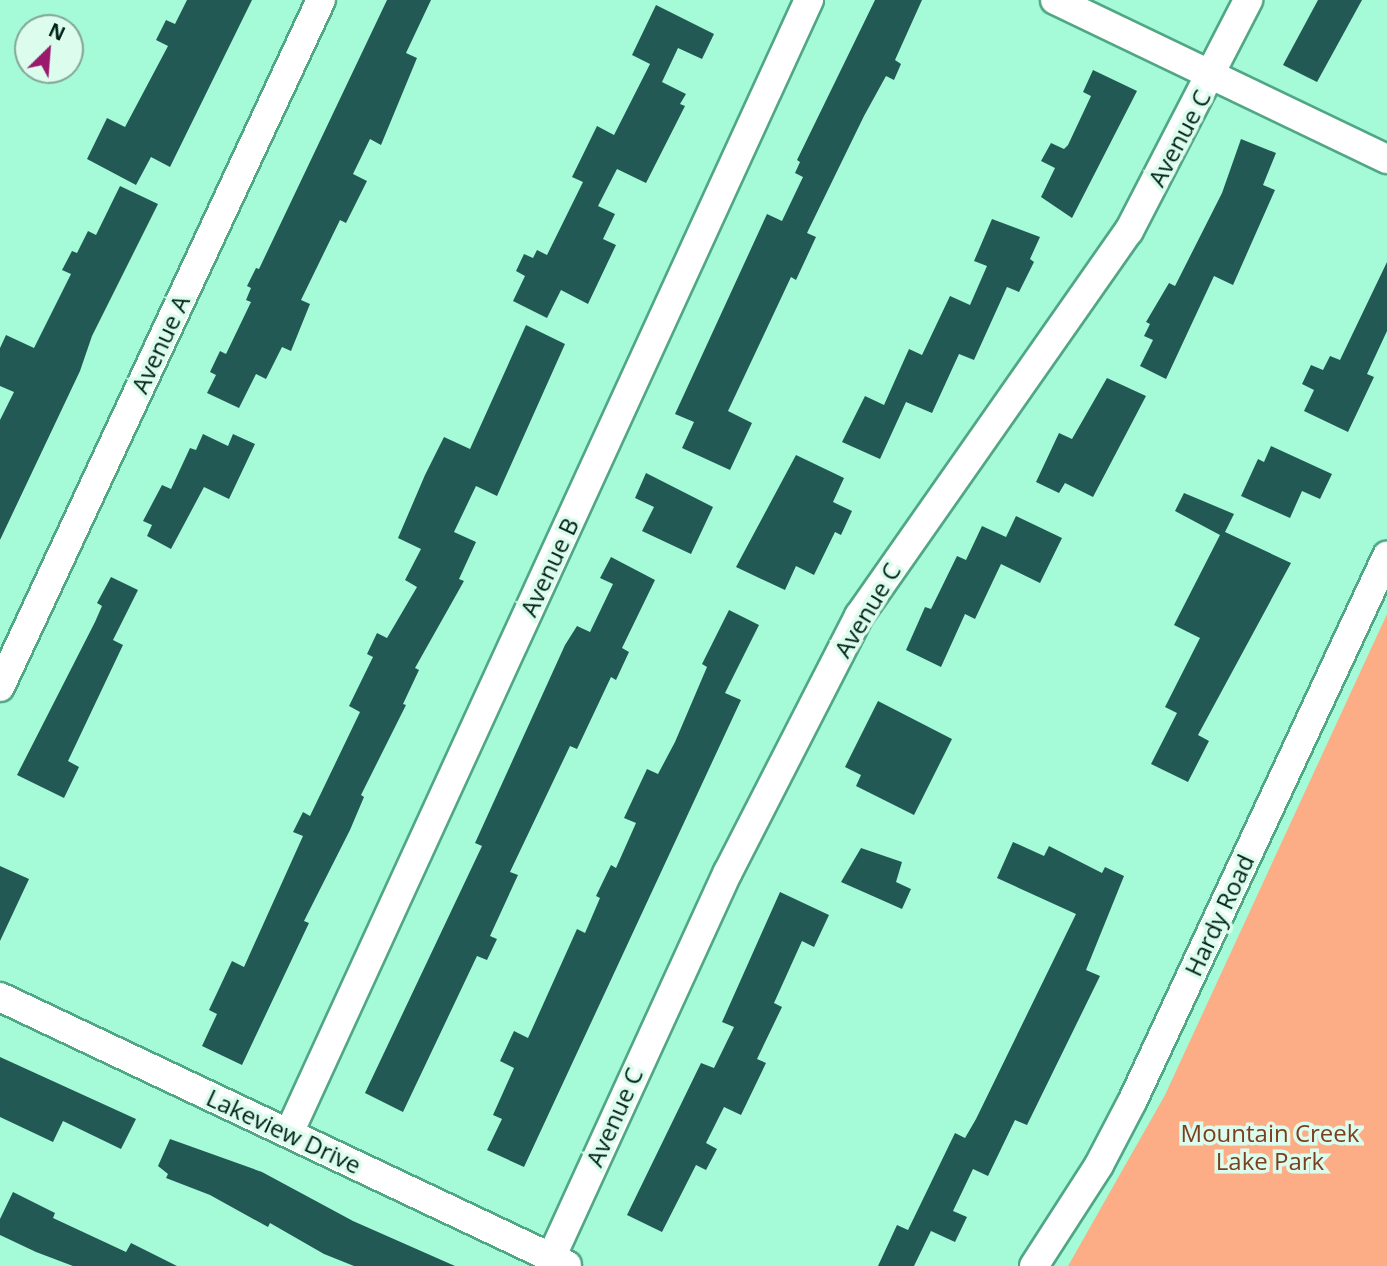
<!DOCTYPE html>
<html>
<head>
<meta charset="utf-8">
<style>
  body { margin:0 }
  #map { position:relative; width:1387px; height:1266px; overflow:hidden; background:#a5fbd8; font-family:"Open Sans",sans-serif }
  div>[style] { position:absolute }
  .green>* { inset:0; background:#fdad85 }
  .building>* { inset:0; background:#235954 }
  .roads { filter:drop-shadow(2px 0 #51a686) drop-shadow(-2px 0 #51a686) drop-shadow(0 2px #51a686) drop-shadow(0 -2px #51a686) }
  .street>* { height:28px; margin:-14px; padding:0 14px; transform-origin:14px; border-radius:14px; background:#fff }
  span { translate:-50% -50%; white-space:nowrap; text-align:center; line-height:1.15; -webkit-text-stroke:7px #dcfced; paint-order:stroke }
  .street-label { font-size:24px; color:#002216 }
  .park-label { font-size:24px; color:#7b3f1f }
  .north { position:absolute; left:14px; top:14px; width:70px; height:70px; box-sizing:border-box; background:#dcfced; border:2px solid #84a597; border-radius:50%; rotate:25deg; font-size:19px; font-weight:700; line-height:28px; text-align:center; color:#002216 }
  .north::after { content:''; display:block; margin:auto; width:24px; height:32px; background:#9a196d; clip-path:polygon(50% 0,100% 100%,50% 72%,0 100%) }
</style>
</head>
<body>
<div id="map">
  <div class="green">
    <i style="clip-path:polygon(1387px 614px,1387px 1266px,1068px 1266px,1165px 1095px)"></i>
  </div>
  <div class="building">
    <i style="clip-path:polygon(187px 0,252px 0,170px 167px,151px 157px,136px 185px,87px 159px,107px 118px,125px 127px,168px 46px,156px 40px,166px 20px,175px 24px)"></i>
    <i style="clip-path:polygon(387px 0,431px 0,406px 53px,417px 58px,381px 145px,370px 139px,353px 174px,367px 181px,346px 223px,340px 220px,301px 300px,310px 304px,291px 351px,282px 347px,266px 379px,256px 374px,239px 408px,207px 393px,216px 375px,210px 372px,220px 351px,226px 354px,251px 302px,246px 300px,251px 288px,247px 286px,256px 268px,259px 269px)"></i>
    <i style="clip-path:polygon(875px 0,922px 0,895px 60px,901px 64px,894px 80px,886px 76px,864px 116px,807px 233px,816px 237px,796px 280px,791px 277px,728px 411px,752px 423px,730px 470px,682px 448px,694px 422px,675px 414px,767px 214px,782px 221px,803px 177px,795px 173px,800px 162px,797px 160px)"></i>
    <i style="clip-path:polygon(1318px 0,1362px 0,1317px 82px,1283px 65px)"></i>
    <i style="clip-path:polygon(656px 5px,714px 34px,702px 59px,678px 48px,662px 82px,686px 94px,680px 104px,685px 106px,646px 183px,617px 169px,598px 206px,615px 214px,603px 239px,616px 245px,588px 304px,561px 290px,547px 318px,513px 301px,525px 276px,516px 271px,524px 254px,533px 258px,537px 250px,547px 255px,583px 182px,572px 177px,597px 126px,614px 135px,650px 64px,632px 55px)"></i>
    <i style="clip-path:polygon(1093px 70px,1137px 91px,1072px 218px,1041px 197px,1055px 168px,1041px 161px,1051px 143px,1064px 149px,1068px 145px,1091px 96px,1083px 92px)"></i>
    <i style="clip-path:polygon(1241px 139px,1276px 153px,1263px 185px,1275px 190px,1233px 285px,1214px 276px,1166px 379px,1140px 366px,1153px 340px,1144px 336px,1150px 324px,1146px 322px,1169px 283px,1175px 286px,1222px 193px)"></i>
    <i style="clip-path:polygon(120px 186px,158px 204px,92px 336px,80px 371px,0 540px,0 420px,14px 392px,0 386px,0 348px,6px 335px,34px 348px,71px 274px,62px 270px,72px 251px,77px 253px,88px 231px,96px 235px)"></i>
    <i style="clip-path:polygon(992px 219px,1040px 237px,1030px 259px,1034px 262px,1019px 292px,1007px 287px,974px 360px,959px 354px,932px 413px,906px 402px,880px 459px,842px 442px,865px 396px,884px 405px,909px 349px,922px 355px,950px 296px,970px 305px,987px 266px,974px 261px)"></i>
    <i style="clip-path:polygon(1387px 262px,1387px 331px,1367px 374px,1374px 377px,1348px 432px,1304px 411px,1314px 390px,1302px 384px,1311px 365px,1323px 370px,1330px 356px,1340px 360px)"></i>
    <i style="clip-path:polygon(526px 325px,565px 344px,497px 496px,476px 486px,454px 532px,476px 542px,459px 579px,464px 581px,415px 668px,419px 670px,403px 704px,406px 705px,361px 795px,364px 797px,350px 830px,304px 921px,309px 923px,242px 1065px,202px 1046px,217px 1014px,209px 1010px,232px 961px,244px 967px,303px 836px,293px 832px,303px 812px,310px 816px,360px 712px,349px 706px,373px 657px,367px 654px,377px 633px,387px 638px,417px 587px,405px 580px,421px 549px,398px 538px,425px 475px,444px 437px,470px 449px)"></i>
    <i style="clip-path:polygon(1107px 378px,1146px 396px,1093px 497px,1065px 483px,1059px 493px,1036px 482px,1059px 433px,1072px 439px)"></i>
    <i style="clip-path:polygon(203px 434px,228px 446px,233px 434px,255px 444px,229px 499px,204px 487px,171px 549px,147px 536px,152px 525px,143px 521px,162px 485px,171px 489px,190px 448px,196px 450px)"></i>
    <i style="clip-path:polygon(1271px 446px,1332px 474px,1320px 499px,1302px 491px,1290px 518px,1241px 496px,1258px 459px,1264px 462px)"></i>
    <i style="clip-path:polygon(796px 455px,844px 478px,833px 502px,852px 511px,841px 535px,835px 532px,814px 575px,796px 566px,785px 590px,736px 567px)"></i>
    <i style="clip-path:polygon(646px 473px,713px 507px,691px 554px,642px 531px,654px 507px,635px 498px)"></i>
    <i style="clip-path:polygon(1184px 493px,1234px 514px,1225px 532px,1291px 563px,1198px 735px,1209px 741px,1188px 782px,1151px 764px,1177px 713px,1165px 707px,1200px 638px,1174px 625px,1220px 535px,1175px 511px)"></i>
    <i style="clip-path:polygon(1016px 516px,1062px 538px,1040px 583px,1001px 564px,975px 619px,965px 614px,941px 667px,906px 650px,925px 607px,931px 609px,957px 556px,966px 560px,982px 526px,1006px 537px)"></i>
    <i style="clip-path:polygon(611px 557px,655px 580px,622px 648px,629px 652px,616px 680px,611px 677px,577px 749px,570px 746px,510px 872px,518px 875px,490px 936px,497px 939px,487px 960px,477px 956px,403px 1112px,365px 1093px,482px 846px,475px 843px,565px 645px,577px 626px,590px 632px,613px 584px,600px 578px)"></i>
    <i style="clip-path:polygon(111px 577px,138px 590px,113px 640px,123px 645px,68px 761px,79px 767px,64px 798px,17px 775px,95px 622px,102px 606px,97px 603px)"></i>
    <i style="clip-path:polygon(729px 610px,759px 625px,725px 693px,741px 700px,524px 1167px,487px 1150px,502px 1119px,493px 1115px,514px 1068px,500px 1061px,514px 1031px,528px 1038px,577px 929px,585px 933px,600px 898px,596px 896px,611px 865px,616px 868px,636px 823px,624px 818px,647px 769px,658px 774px,675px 742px,707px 667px,702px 664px)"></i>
    <i style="clip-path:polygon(878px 701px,952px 739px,914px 815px,856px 786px,861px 775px,845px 767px)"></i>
    <i style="clip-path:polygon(1013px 842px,1044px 856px,1049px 846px,1102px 873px,1105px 867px,1124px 876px,1086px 970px,1100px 976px,1027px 1125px,1015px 1120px,988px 1176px,973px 1169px,953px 1211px,967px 1217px,955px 1242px,931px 1231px,914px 1266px,878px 1266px,897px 1225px,908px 1230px,955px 1133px,965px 1138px,976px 1119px,1076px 914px,997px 878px)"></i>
    <i style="clip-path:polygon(861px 848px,902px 862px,896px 882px,911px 889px,902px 909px,841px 882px)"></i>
    <i style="clip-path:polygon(0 866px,29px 879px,0 941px)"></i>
    <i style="clip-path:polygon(780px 892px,829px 915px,814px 947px,802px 941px,774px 1003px,782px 1007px,757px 1059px,766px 1063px,741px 1115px,724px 1107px,706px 1143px,717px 1149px,706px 1170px,696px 1165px,662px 1232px,627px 1215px,701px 1063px,714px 1068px,734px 1027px,722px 1022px)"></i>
    <i style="clip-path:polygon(0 1057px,136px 1119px,121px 1149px,63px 1121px,53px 1142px,0 1117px)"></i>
    <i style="clip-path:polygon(170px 1139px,262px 1172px,353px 1221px,455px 1266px,354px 1266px,324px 1254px,270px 1223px,268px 1227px,210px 1195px,166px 1178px,168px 1174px,158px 1166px)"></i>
    <i style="clip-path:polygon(13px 1192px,55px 1213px,53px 1218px,126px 1252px,131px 1243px,177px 1266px,73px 1266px,36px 1252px,0 1235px,0 1219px)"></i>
  </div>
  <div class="roads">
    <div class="street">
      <i style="left:1055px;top:0;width:368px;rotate:25.6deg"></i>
      <i style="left:0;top:687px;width:758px;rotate:-64.96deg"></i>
      <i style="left:0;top:997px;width:627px;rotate:25.3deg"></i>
      <i style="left:289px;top:1133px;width:1247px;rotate:-65.35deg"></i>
      <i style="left:551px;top:1258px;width:425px;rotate:-65.4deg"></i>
      <i style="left:728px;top:872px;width:288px;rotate:-62.9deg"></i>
      <i style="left:859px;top:616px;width:470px;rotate:-55deg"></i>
      <i style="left:1129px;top:231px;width:260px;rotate:-62.7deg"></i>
      <i style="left:1034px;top:1266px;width:120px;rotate:-57.2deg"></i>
      <i style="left:1099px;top:1165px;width:71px;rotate:-62.4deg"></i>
      <i style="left:1132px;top:1102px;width:603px;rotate:-64.97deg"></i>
    </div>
  </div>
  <div class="street-label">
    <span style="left:1179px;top:138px;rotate:-62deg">Avenue C</span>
    <span style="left:160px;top:344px;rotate:-65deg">Avenue A</span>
    <span style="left:549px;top:567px;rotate:-65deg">Avenue B</span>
    <span style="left:867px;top:610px;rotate:-59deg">Avenue C</span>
    <span style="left:1219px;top:915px;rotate:-65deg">Hardy Road</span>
    <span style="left:614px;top:1117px;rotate:-66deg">Avenue C</span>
    <span style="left:284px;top:1131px;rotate:25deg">Lakeview Drive</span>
  </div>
  <div class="park-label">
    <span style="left:1270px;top:1147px">Mountain Creek<br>Lake Park</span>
  </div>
  <div class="north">N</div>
</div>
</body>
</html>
